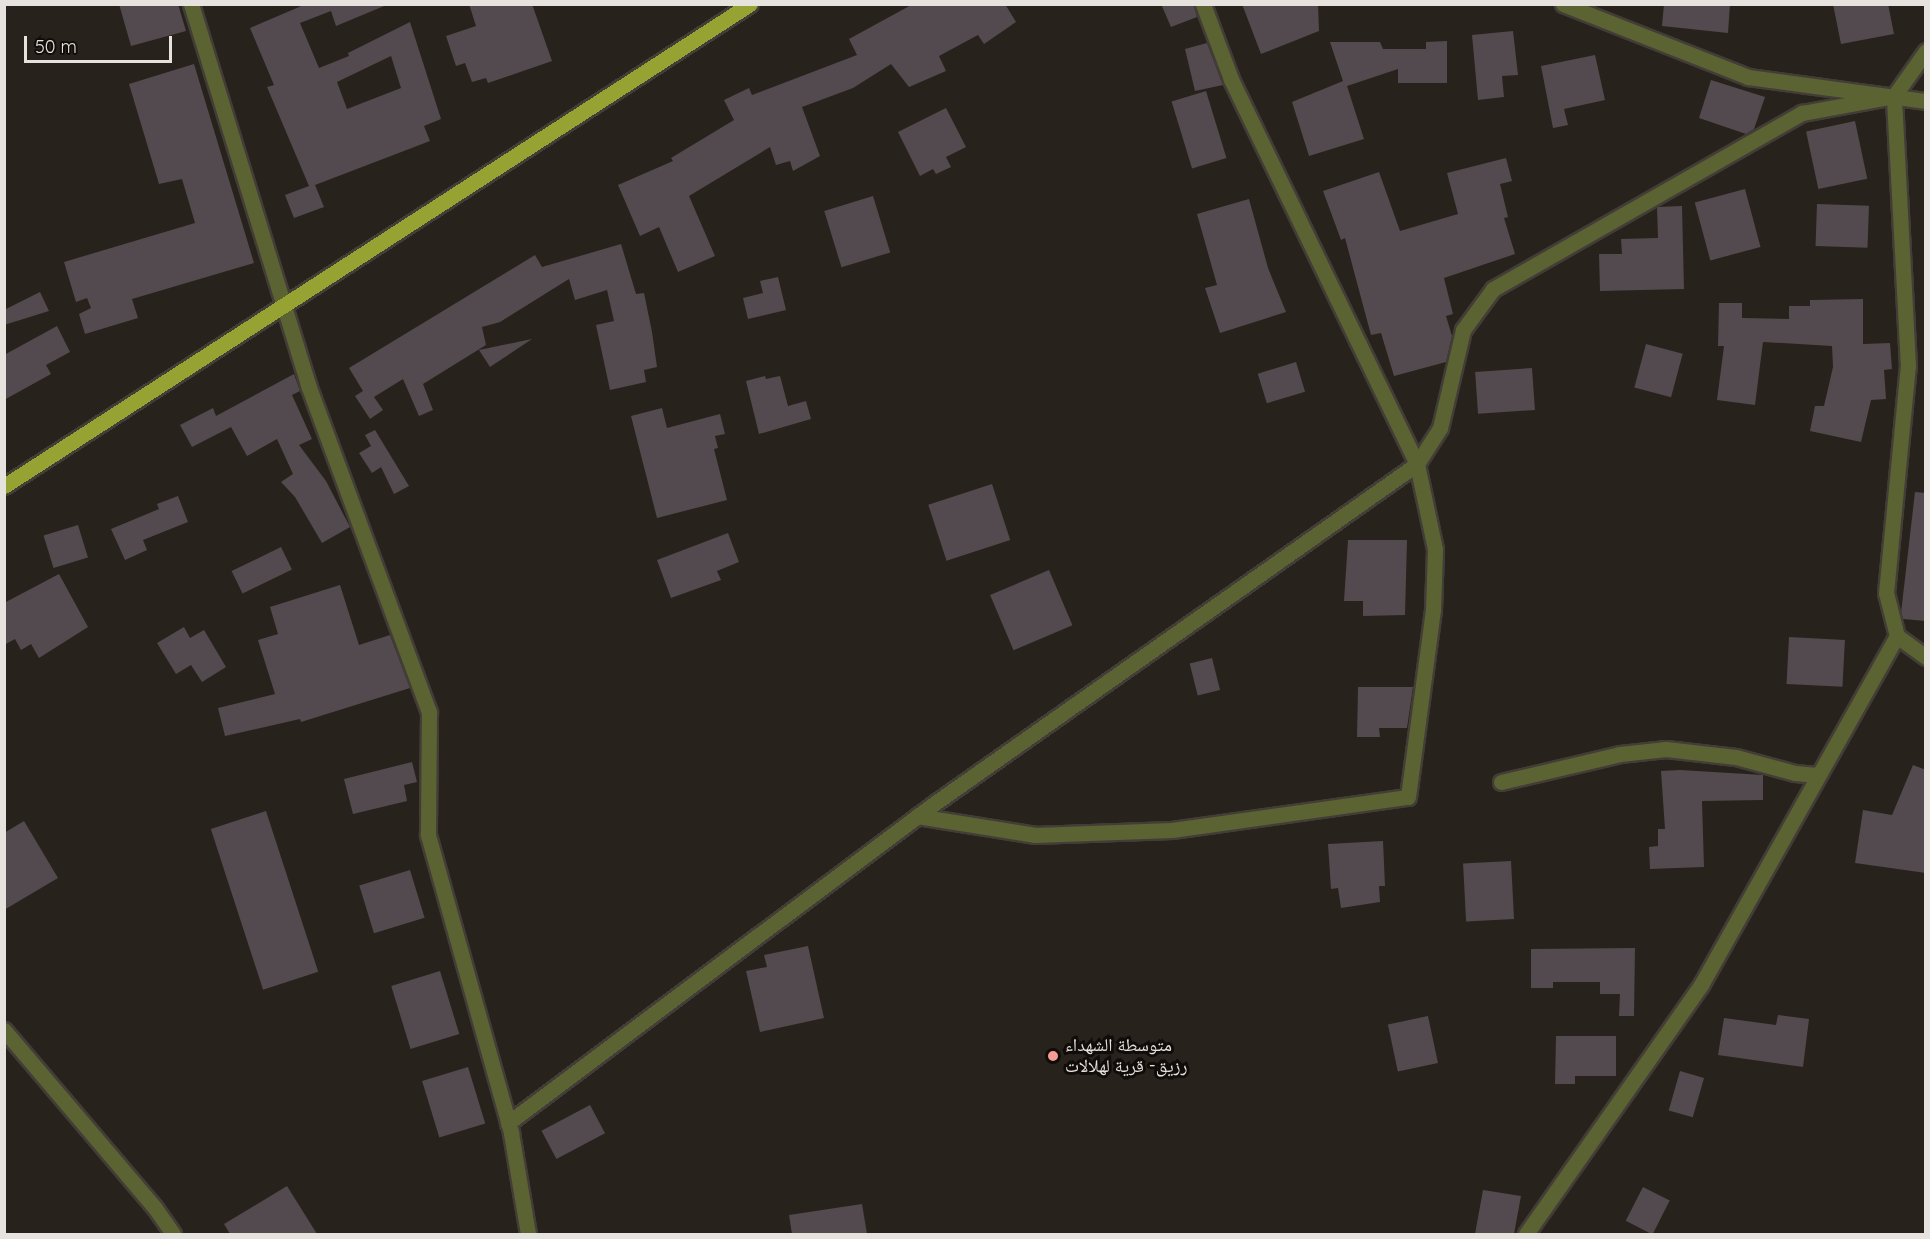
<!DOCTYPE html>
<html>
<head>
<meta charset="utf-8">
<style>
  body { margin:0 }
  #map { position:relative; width:1930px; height:1239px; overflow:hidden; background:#28221c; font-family:Quicksand,"Noto Naskh Arabic",sans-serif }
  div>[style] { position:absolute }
  .building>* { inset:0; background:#524a4e; transform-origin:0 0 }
  .roads { filter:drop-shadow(2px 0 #433d37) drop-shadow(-2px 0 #433d37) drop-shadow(0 2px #433d37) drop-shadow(0 -2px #433d37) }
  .minor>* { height:15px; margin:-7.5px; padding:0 7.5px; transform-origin:7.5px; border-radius:7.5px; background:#5c6332 }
  .major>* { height:15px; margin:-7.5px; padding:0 7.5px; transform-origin:7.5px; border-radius:7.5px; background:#96a333 }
  .dots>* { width:16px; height:16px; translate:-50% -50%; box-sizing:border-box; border:3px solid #0f0c09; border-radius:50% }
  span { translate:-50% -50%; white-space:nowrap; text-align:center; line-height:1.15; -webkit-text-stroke:6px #0f0c09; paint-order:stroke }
  .poi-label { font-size:18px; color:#e6e2de }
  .left { translate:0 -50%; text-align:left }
  .frame { position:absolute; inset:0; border:6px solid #e6e2de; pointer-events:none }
  .scale { position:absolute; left:24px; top:36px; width:148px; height:27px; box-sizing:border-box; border:3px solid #e6e2de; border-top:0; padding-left:8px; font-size:18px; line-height:21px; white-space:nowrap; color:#e6e2de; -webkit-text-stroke:4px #0f0c09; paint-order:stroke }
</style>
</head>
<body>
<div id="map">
  <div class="building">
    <i style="clip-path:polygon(119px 4px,178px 4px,186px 31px,131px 46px)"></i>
    <i style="clip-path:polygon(evenodd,306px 4px,389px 4px,336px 26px,331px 11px,300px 23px,319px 68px,349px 56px,348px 53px,410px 22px,441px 119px,424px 126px,430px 141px,315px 185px,324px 207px,294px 218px,285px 195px,309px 186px,267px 87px,274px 85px,250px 28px,306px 4px,391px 56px,401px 88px,347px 109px,337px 82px,391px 56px)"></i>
    <i style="clip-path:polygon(469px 4px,532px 4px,552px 61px,488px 83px,486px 78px,472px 82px,465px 63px,456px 66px,446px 36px,476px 26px)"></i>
    <i style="clip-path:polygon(913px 4px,1005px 4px,1016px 22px,984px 44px,978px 35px,939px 56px,946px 71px,909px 87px,891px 64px,853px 88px,802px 107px,820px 156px,793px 171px,790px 161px,776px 165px,770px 147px,689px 196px,715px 256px,678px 272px,659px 227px,640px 236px,618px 185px,673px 161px,671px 158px,734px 120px,724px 100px,749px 88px,752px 95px,857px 55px,849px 39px)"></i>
    <i style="clip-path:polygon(1161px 4px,1194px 4px,1197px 17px,1171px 27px)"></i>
    <i style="clip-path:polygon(1242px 4px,1318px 4px,1319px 31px,1261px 54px)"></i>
    <i style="clip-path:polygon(1664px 4px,1730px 4px,1728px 33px,1662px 26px)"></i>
    <i style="clip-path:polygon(1833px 4px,1888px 4px,1894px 34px,1841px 44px)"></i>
    <i style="clip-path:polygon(1513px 31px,1518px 75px,1502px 76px,1504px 97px,1478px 100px,1472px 35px)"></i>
    <i style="clip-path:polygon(1447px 41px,1447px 83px,1398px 83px,1398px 69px,1347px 86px,1364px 139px,1309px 156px,1292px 102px,1343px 81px,1330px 42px,1380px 42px,1383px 49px,1426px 49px,1426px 42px)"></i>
    <i style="clip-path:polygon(1207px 43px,1223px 85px,1195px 91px,1185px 49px)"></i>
    <i style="clip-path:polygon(1595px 55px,1605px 100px,1564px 109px,1568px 125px,1553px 128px,1541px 66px)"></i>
    <i style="clip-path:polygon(194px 64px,254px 263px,132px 299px,138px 318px,85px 334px,79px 314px,91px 308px,87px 298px,76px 302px,64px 262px,195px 223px,182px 179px,159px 184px,129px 84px)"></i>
    <i style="clip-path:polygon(1711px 80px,1765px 97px,1754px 129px,1746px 134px,1699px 118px)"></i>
    <i style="left:1206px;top:91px;width:70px;height:36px;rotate:73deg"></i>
    <i style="clip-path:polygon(946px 108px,966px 147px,946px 157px,951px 167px,936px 174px,933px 169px,920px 176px,898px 132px)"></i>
    <i style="left:1855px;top:121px;width:59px;height:50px;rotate:78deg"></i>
    <i style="clip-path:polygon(1506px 158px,1512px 181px,1500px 184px,1508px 217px,1504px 218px,1515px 254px,1444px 278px,1453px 314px,1446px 316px,1452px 336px,1446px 362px,1394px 376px,1381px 333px,1371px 335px,1345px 238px,1341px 240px,1323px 191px,1379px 172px,1400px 231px,1458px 214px,1447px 173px)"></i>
    <i style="left:1745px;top:189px;width:60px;height:52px;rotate:75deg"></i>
    <i style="left:873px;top:196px;width:59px;height:51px;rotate:73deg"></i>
    <i style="clip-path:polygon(1249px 199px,1268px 268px,1286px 312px,1220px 333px,1205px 288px,1217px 285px,1197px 214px)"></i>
    <i style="left:1817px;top:204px;width:52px;height:42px;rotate:2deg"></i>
    <i style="clip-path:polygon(1682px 206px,1684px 289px,1600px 291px,1599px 254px,1622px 254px,1621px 239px,1658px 238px,1657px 207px)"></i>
    <i style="clip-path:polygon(621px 244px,636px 294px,644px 293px,652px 332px,657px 367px,644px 370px,646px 382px,610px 390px,596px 325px,614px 321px,607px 290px,575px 300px,569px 279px,500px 322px,482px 327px,486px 345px,423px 384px,433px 410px,419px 416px,403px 379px,374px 397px,383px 410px,370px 419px,355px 396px,363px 391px,349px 368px,535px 255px,542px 267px)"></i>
    <i style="clip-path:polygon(778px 277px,786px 310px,748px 319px,743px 298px,763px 293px,760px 281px)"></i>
    <i style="clip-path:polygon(40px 292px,49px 311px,4px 325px,4px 310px)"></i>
    <i style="clip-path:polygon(1863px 299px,1863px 344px,1890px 343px,1892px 369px,1884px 370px,1886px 399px,1871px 400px,1861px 442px,1810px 431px,1815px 406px,1824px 406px,1833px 367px,1832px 346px,1763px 342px,1755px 405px,1717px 400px,1724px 346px,1718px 346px,1719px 303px,1742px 303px,1742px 318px,1789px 319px,1789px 306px,1810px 306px,1810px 300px)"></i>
    <i style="clip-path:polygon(57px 326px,70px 352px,46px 365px,51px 374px,4px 400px,4px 355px)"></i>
    <i style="clip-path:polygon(532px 339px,490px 367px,479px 350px)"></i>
    <i style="left:1646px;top:344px;width:38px;height:45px;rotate:15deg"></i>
    <i style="left:1296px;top:362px;width:31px;height:40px;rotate:73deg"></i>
    <i style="left:1532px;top:368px;width:42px;height:57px;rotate:86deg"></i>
    <i style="clip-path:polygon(294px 374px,300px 391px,292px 395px,312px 439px,299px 445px,326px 481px,350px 527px,322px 543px,295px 497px,281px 482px,293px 474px,277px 439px,247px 456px,231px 427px,192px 447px,180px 425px,213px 408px,216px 416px)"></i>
    <i style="clip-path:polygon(765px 376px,766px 379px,780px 376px,788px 406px,806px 401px,811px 419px,759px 434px,746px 381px)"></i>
    <i style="clip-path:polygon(662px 408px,667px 428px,720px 414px,725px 434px,715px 436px,718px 448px,714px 449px,727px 500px,657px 518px,631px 416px)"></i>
    <i style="clip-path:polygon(375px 430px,409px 486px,394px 494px,381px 467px,372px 473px,359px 453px,371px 446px,365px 435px)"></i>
    <i style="left:992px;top:484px;width:59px;height:67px;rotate:72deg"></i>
    <i style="clip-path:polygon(1915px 492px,1926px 493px,1926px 621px,1903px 619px,1901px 613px)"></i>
    <i style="clip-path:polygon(178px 496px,188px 522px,143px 540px,147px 550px,125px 560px,111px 529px,159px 509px,157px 504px)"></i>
    <i style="left:78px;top:525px;width:34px;height:36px;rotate:73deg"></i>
    <i style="clip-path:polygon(728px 533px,739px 562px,717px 571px,721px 580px,671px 598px,657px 560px)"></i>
    <i style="clip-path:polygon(1348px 540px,1407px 540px,1405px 615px,1363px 616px,1363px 601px,1344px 601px)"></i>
    <i style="left:281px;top:547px;width:25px;height:55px;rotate:64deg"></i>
    <i style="left:1049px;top:570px;width:60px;height:64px;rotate:67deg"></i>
    <i style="clip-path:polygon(59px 574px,88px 627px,39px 658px,31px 644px,21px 650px,15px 639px,4px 645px,4px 603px)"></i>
    <i style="clip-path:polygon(340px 585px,359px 645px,390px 635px,410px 688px,301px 722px,300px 719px,225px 736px,218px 708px,275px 694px,258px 640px,278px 634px,270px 607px)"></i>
    <i style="clip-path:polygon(184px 627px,190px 638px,204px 630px,226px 667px,202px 682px,191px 665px,176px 674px,157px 643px)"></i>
    <i style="left:1789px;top:637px;width:56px;height:47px;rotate:3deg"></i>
    <i style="left:1212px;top:658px;width:33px;height:23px;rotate:76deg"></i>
    <i style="clip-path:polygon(1358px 687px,1413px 687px,1407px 728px,1379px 728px,1380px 737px,1357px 737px)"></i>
    <i style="clip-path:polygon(412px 762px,417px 782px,404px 785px,407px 801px,353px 814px,344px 779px)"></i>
    <i style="clip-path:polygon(1913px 765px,1926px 770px,1926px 873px,1855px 863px,1863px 810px,1892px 815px)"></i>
    <i style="clip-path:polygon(1680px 770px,1763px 775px,1763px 800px,1702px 801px,1704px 867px,1650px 869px,1649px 847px,1658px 846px,1658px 829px,1665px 829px,1661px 771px)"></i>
    <i style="left:266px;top:811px;width:169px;height:58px;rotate:72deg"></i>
    <i style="clip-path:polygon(24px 821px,58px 878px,4px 910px,4px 833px)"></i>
    <i style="clip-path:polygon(1383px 841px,1385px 886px,1379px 886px,1380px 902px,1341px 908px,1338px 888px,1331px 889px,1328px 844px)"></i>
    <i style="left:1511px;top:861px;width:58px;height:48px;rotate:87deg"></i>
    <i style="left:410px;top:870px;width:50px;height:53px;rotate:73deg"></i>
    <i style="clip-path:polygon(808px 946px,824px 1018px,760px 1032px,746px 971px,767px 967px,764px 955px)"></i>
    <i style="clip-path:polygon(1635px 948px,1634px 1016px,1619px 1016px,1620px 994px,1600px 994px,1600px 982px,1553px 982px,1553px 988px,1531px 988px,1531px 949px)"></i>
    <i style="left:440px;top:971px;width:66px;height:51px;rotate:73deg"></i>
    <i style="clip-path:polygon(1778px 1015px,1809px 1019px,1803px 1067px,1718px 1055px,1724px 1018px,1776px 1025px)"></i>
    <i style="left:1428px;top:1016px;width:48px;height:41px;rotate:78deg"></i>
    <i style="clip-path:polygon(1556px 1036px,1616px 1036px,1616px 1076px,1575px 1076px,1575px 1084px,1555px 1084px)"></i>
    <i style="left:468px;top:1067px;width:59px;height:48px;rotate:73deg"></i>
    <i style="left:1680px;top:1071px;width:25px;height:41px;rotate:16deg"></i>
    <i style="left:590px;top:1105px;width:32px;height:55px;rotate:62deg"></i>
    <i style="clip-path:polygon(287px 1186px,317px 1234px,230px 1234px,224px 1224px)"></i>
    <i style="left:1643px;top:1187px;width:30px;height:38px;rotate:27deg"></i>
    <i style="clip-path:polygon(1483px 1190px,1521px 1196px,1514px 1234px,1475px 1234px)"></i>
    <i style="clip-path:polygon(862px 1204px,867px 1234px,792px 1234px,789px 1215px)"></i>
  </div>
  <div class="roads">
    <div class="minor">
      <i style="left:191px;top:4px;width:399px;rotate:72.9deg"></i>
      <i style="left:308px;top:385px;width:349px;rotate:69.7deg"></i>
      <i style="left:429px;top:712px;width:123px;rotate:90.5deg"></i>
      <i style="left:428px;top:835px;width:309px;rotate:74.4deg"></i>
      <i style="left:511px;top:1133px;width:102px;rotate:80.4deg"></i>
      <i style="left:1563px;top:4px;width:199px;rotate:21.5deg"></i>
      <i style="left:1748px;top:77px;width:180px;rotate:7.7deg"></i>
      <i style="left:1897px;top:636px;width:36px;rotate:36deg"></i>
      <i style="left:1501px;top:782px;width:122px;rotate:-13.2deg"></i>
      <i style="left:1620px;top:754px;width:46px;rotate:-6.2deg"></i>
      <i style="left:1666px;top:749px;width:70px;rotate:6.5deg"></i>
      <i style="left:1736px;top:757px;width:61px;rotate:15.2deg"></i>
      <i style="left:1795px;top:773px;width:22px;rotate:5deg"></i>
      <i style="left:917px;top:816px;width:120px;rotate:9.1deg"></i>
      <i style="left:1035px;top:835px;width:137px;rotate:-2.1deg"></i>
      <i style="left:1172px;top:830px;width:238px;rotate:-8deg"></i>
      <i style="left:1408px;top:797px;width:189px;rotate:-82.4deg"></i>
      <i style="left:1433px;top:610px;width:61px;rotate:-88.1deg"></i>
      <i style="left:1435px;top:549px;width:87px;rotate:-102deg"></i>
      <i style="left:1417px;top:464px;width:428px;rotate:-115.8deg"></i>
      <i style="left:1231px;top:79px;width:80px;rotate:-110.5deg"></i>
      <i style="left:4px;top:1030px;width:233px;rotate:49.7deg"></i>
      <i style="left:155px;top:1208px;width:32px;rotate:55deg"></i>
      <i style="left:508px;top:1123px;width:534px;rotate:-36.85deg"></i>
      <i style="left:935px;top:803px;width:589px;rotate:-35.12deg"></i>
      <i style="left:1417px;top:464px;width:43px;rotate:-57.4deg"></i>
      <i style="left:1440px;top:428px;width:101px;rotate:-76.8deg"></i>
      <i style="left:1463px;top:330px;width:51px;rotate:-53.8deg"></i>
      <i style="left:1493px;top:289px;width:356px;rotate:-29.7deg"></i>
      <i style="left:1802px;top:113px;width:94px;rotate:-10.5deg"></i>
      <i style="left:1526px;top:1234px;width:304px;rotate:-54.9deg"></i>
      <i style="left:1701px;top:985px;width:400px;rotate:-60.7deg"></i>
      <i style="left:1897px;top:636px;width:44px;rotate:-104.3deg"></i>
      <i style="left:1886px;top:593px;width:228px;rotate:-84.5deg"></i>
      <i style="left:1908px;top:366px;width:270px;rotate:-93deg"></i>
      <i style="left:1894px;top:96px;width:55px;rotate:-54.6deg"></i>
    </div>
    <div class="major">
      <i style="left:4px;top:486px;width:888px;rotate:-32.87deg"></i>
    </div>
  </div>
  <div class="dots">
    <i style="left:1053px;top:1056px;background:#f59c96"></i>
  </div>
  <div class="poi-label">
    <span class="left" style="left:1065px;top:1056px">متوسطة الشهداء<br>رزيق- قرية لهلالات</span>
  </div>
  <div class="frame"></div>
  <div class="scale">50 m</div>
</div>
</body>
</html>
